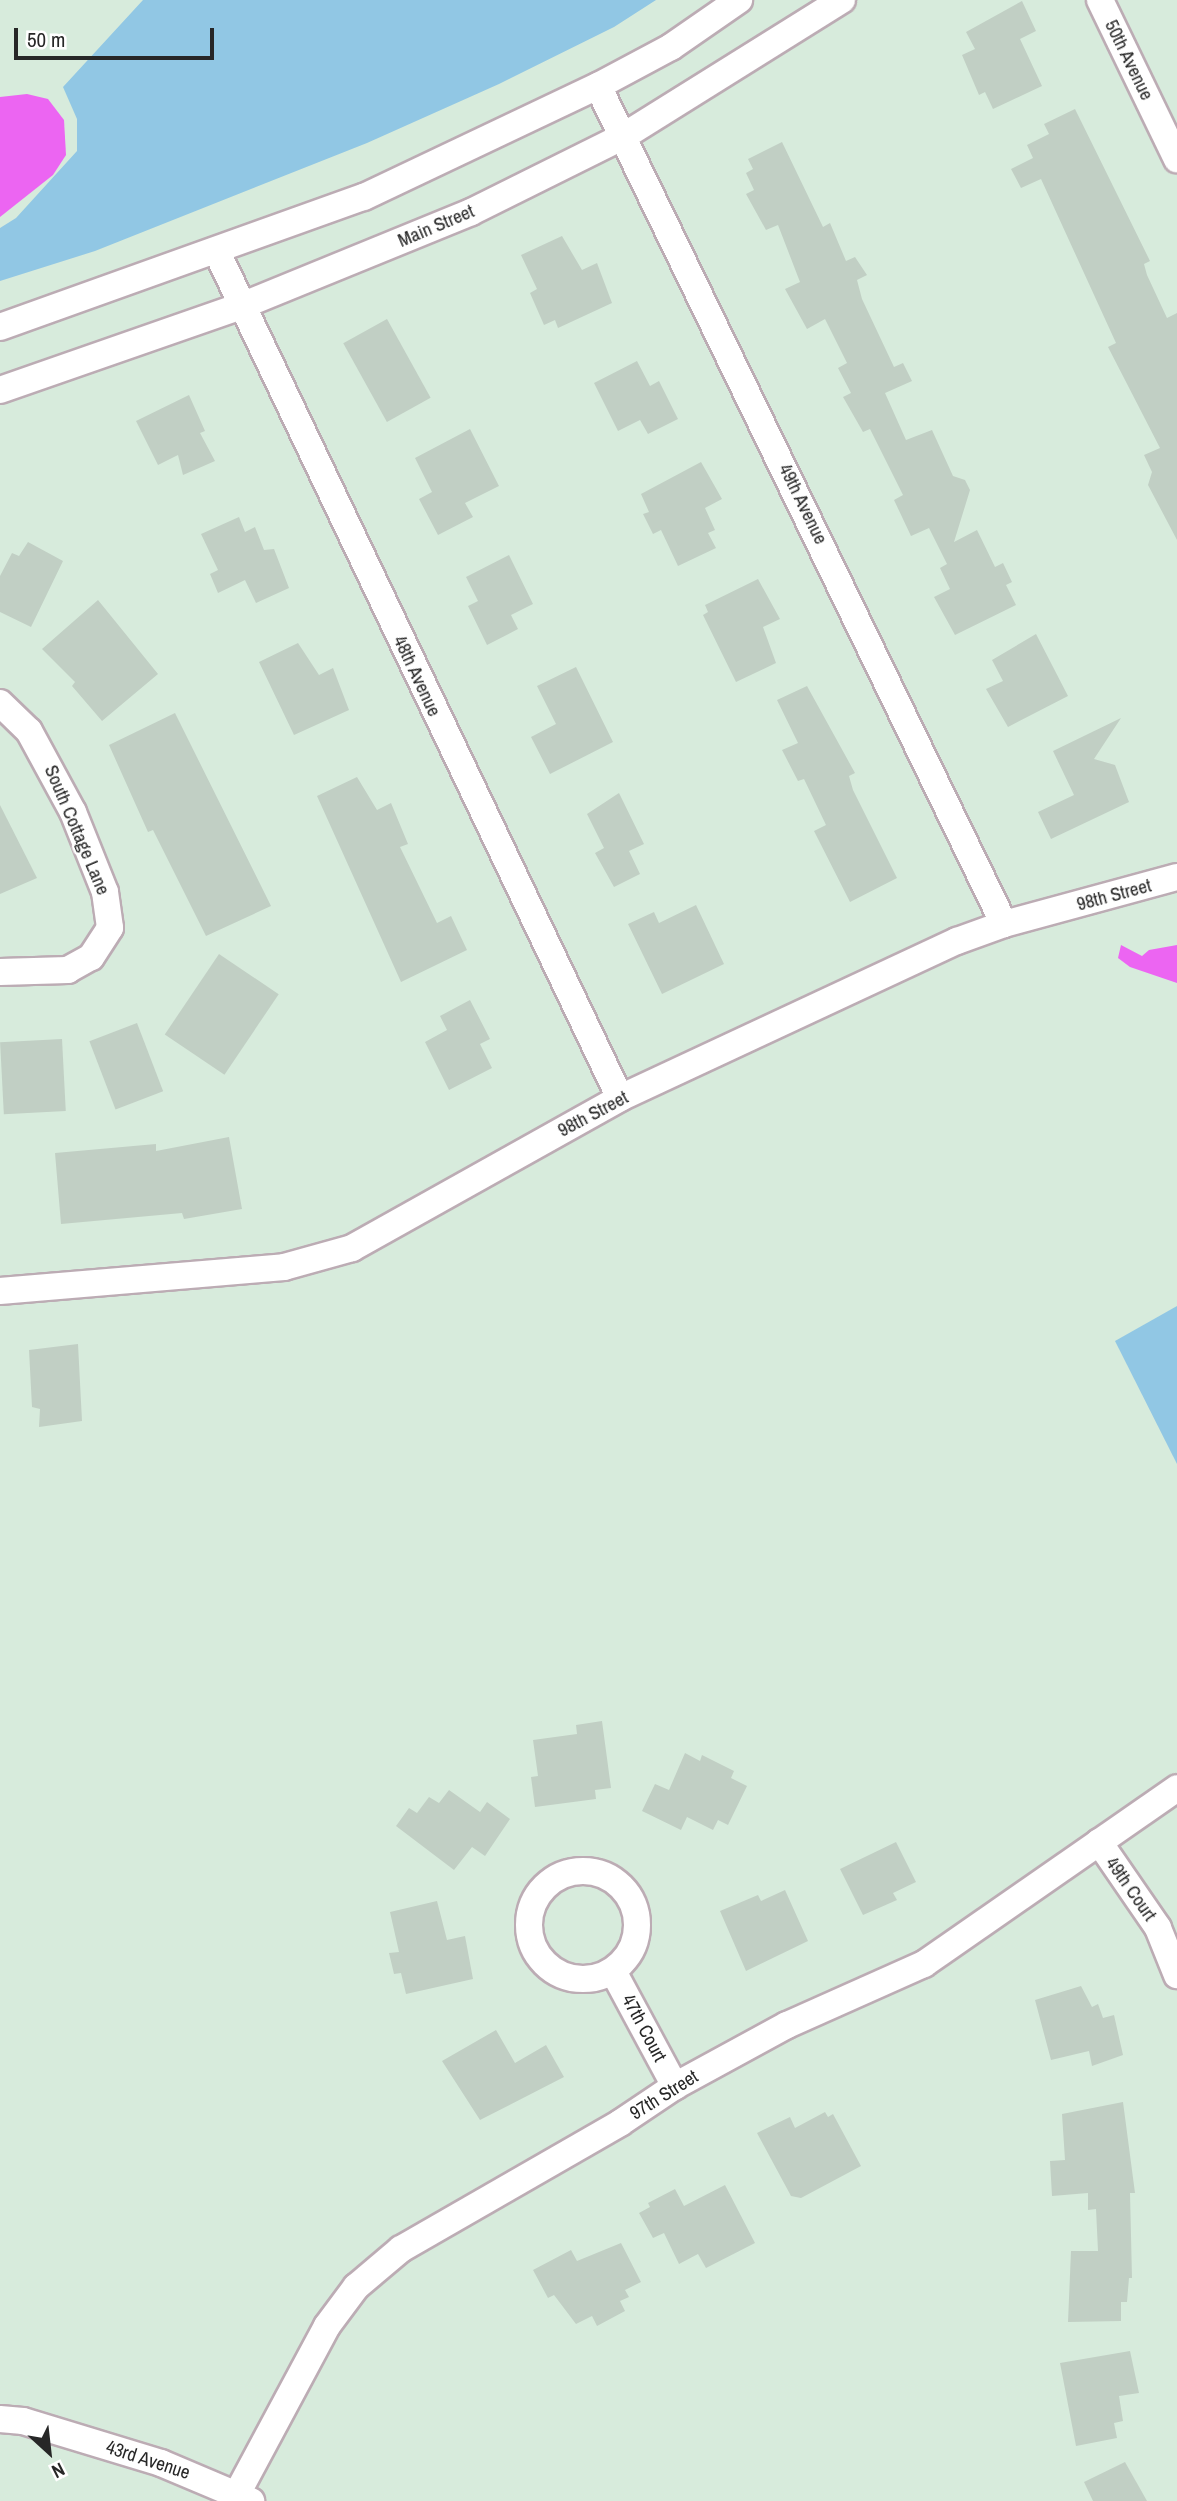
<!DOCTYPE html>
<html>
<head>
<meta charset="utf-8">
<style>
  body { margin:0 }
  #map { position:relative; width:1177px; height:2501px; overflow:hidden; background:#d7ebdc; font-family:"Archivo Narrow",sans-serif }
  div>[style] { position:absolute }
  .green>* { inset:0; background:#91c7e4 }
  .water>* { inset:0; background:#ec65f2 }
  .building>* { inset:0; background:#c1cfc4; transform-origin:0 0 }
  .roads { filter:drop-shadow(2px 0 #bcacb4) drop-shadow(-2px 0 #bcacb4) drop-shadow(0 2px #bcacb4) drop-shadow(0 -2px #bcacb4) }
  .street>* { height:26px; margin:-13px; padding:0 13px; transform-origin:13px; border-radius:13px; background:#fff }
  .street>.ring { margin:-13px; padding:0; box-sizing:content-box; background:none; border:26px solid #fff; border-radius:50% }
  span { translate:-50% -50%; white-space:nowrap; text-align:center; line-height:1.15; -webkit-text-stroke:5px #fff; paint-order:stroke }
  .street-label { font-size:19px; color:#272727 }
  .north { position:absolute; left:14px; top:2417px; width:70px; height:70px; -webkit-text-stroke:5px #fff; paint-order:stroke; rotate:153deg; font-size:19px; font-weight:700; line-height:28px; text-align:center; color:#272727 }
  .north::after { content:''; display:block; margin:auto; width:24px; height:32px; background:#272727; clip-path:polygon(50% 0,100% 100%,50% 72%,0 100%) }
  .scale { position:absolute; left:14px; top:28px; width:200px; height:32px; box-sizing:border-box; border:4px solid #272727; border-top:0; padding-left:9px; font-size:21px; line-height:24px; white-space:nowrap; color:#272727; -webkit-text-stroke:5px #fff; paint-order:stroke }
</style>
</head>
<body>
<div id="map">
  <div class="green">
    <i style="clip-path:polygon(143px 0,656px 0,614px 27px,499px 84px,367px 143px,95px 251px,0 281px,0 228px,16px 218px,77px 151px,77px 119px,63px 87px)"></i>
    <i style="clip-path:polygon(1177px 1306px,1177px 1464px,1115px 1341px)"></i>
  </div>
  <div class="water">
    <i style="clip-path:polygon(27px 94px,48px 99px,64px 120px,66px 155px,53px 175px,0 217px,0 97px)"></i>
    <i style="clip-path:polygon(1121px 945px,1142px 956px,1149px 950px,1177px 945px,1177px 983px,1130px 967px,1118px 958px)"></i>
  </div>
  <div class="building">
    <i style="clip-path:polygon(1022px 1px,1036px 31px,1020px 39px,1042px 86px,993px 109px,985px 92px,979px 95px,962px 55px,975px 49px,966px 32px)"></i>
    <i style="clip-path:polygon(1075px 109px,1150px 261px,1144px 264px,1147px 275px,1167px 318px,1177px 313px,1177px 540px,1148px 485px,1152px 472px,1144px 455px,1160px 448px,1108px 347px,1116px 343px,1041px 179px,1021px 188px,1011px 169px,1033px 158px,1027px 145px,1049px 134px,1044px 124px)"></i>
    <i style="clip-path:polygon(782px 142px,823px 227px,830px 223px,846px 261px,855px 257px,867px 275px,857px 280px,862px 299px,894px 367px,903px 363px,912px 381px,885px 393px,906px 440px,932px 430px,953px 476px,965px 480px,970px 490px,954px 542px,977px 530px,995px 567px,1003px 563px,1012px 582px,1006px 585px,1016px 605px,955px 635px,934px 597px,950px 589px,940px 568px,947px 564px,929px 528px,911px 536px,894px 500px,903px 495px,870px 429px,863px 432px,843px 397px,851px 393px,838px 368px,847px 363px,825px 319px,807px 329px,785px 289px,800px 282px,778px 225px,766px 230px,746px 194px,754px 190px,746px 173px,753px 169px,748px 159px)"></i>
    <i style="clip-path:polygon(562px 236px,582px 270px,597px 263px,612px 303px,558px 328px,555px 320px,544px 325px,530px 293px,537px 289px,521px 255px)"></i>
    <i style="left:387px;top:319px;width:90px;height:50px;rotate:61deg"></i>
    <i style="clip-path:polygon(637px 361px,650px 386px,659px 381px,678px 419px,648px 434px,640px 420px,618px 431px,594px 383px)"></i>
    <i style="clip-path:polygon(189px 395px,205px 431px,200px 433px,215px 461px,183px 475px,178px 455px,158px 465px,136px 421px)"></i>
    <i style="clip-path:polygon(470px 429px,499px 486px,465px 503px,473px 517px,438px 535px,419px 499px,432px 492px,415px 458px)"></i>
    <i style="clip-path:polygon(701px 462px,722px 499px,705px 508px,715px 530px,708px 533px,716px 548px,678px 566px,661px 530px,653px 534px,643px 514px,649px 512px,641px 494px)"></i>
    <i style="clip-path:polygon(239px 517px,245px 532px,255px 527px,264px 550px,274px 549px,289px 588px,256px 603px,245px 580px,218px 593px,210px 574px,218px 570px,201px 534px)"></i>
    <i style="clip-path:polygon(28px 542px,63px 561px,31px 627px,0 612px,0 576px,12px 553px,19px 556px)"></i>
    <i style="clip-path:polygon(509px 555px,533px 604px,511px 615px,518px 629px,487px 645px,468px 606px,478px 601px,466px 577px)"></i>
    <i style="clip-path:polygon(758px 579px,780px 619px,763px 627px,776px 663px,736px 682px,703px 615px,708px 612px,705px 605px)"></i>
    <i style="clip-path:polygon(98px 600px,158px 674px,102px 721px,72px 686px,75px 682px,42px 649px)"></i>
    <i style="clip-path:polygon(1036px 634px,1068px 696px,1008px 727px,986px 689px,1003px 681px,992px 660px)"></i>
    <i style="clip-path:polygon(298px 643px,319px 675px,333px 668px,349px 710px,294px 735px,259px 662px)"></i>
    <i style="clip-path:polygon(576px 667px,613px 742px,550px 774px,531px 737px,556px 724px,537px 686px)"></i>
    <i style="clip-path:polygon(807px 686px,855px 773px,849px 776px,853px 790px,897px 878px,850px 902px,814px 831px,826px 825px,804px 779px,798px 781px,782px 750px,798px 743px,777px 700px)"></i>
    <i style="clip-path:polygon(175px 713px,271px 906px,206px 936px,153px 830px,148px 832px,109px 745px)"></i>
    <i style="clip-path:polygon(1121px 718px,1094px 759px,1115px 765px,1129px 802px,1051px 839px,1038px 812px,1074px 795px,1053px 751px)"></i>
    <i style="clip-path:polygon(357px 777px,377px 810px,391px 803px,408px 844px,400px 847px,437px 923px,451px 916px,467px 950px,401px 982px,317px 796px)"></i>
    <i style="clip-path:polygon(619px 793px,644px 844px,629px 851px,640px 874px,614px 887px,595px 853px,604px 848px,587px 814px)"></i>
    <i style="clip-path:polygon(0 805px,37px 878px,0 894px)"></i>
    <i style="clip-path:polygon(696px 905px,724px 964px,662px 994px,628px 924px,654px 912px,659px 923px)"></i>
    <i style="left:219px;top:954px;width:72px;height:97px;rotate:34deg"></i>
    <i style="clip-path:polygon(470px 1000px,490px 1039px,480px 1044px,492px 1068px,449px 1090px,425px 1042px,447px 1030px,440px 1016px)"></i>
    <i style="left:137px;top:1023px;width:73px;height:51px;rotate:69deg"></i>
    <i style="left:62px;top:1039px;width:72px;height:62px;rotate:87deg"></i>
    <i style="clip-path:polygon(229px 1137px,242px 1209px,184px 1219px,182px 1213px,61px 1224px,55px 1153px,156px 1144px,156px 1151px)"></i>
    <i style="clip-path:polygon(78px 1344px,82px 1421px,39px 1427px,40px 1409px,32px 1407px,29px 1350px)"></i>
    <i style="clip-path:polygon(602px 1721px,611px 1788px,595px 1790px,596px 1799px,535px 1807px,531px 1777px,538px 1776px,533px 1740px,577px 1734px,576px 1725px)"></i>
    <i style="clip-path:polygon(685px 1753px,700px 1761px,702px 1755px,734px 1771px,731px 1778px,747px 1786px,728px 1825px,718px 1820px,713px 1830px,687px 1817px,681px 1830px,642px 1811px,655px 1784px,669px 1790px)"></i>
    <i style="clip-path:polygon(449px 1790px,480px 1812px,487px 1802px,510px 1819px,485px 1856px,472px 1847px,454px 1870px,396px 1826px,409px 1808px,417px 1813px,429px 1797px,439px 1803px)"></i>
    <i style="clip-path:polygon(896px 1842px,916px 1882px,893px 1893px,897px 1900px,863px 1915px,840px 1869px)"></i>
    <i style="clip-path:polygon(785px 1890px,808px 1941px,746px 1971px,720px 1911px,758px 1895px,761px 1901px)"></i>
    <i style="clip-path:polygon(437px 1901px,447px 1940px,465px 1936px,473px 1979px,406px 1994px,401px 1973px,394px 1974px,389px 1953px,399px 1952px,390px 1912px)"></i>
    <i style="clip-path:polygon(1081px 1986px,1092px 2007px,1098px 2004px,1103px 2018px,1114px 2015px,1123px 2055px,1092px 2066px,1089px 2051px,1051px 2060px,1035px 2000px)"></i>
    <i style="clip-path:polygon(496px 2030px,515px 2063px,546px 2045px,564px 2077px,480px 2120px,442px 2061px)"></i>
    <i style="clip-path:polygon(1123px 2102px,1135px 2193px,1130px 2193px,1132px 2278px,1129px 2278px,1127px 2302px,1121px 2302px,1121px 2321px,1068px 2322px,1071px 2251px,1098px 2251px,1096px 2209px,1088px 2210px,1088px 2193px,1052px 2196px,1050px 2161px,1065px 2160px,1062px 2114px)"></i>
    <i style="clip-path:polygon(825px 2112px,828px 2117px,833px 2114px,861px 2166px,801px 2198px,791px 2196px,757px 2133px,790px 2117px,795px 2128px)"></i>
    <i style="clip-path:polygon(725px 2185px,755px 2243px,706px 2268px,698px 2254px,679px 2264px,664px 2233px,653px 2238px,639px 2213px,650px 2207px,648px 2203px,675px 2189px,684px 2206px)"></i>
    <i style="clip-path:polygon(621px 2243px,641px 2282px,625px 2290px,629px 2297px,620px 2301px,625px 2311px,597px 2326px,592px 2316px,576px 2324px,554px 2295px,548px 2298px,533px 2270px,571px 2250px,577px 2261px)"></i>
    <i style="clip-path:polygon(1130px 2351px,1139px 2393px,1119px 2396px,1123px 2421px,1114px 2423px,1117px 2438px,1076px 2446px,1060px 2363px)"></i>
    <i style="clip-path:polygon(1125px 2462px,1147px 2501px,1093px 2501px,1084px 2482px)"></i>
  </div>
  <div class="roads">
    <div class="street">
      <i style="left:1100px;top:0;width:177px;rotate:64.2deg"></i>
      <i style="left:598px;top:86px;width:931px;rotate:64.15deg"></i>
      <i style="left:217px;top:252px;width:937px;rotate:64.53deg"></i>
      <i style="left:0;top:327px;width:387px;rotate:-19.7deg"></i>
      <i style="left:364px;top:197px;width:259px;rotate:-25.4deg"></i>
      <i style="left:598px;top:86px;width:83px;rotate:-28.1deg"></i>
      <i style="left:671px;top:47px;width:83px;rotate:-34.7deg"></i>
      <i style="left:0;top:390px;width:255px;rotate:-19.2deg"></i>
      <i style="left:241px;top:306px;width:248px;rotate:-22.2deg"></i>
      <i style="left:471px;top:212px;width:171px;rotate:-26.4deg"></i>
      <i style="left:624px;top:136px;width:257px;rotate:-32deg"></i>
      <i style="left:0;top:703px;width:40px;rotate:44deg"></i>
      <i style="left:29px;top:731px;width:92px;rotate:61.5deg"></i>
      <i style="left:73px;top:812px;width:86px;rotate:68.2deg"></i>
      <i style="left:105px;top:892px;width:36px;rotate:82deg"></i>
      <i style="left:110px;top:928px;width:35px;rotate:123deg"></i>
      <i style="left:91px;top:957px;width:26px;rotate:151deg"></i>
      <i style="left:68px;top:970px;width:68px;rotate:178.3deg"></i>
      <i style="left:0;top:1291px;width:285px;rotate:-4.8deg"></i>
      <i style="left:284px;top:1267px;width:71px;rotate:-15.6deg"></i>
      <i style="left:352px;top:1248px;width:307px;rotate:-29.2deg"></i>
      <i style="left:620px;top:1098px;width:372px;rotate:-25deg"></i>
      <i style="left:957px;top:941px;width:50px;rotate:-19.9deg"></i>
      <i style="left:1004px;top:924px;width:179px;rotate:-15.2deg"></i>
      <i style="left:1099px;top:1842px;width:104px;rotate:55.5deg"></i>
      <i style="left:1158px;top:1928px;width:51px;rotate:68deg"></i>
      <i class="ring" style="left:529px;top:1871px;width:82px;height:82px"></i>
      <i style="left:613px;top:1971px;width:131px;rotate:61.7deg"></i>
      <i style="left:0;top:2419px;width:23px;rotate:5deg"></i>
      <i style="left:23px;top:2421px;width:144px;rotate:16.9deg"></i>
      <i style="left:161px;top:2463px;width:98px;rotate:22.9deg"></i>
      <i style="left:238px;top:2492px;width:188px;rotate:-61.8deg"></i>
      <i style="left:327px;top:2326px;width:49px;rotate:-53.4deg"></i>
      <i style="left:356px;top:2287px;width:59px;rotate:-40.2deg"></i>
      <i style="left:401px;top:2249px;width:253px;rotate:-29.9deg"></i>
      <i style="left:620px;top:2123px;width:66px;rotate:-33.9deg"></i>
      <i style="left:675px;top:2086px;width:128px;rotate:-28.6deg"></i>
      <i style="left:787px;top:2025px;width:150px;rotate:-24deg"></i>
      <i style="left:924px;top:1964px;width:308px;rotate:-34.8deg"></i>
    </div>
  </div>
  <div class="street-label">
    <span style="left:1129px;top:60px;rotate:64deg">50th Avenue</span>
    <span style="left:436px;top:226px;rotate:-23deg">Main Street</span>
    <span style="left:803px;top:504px;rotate:64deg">49th Avenue</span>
    <span style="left:417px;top:676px;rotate:65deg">48th Avenue</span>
    <span style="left:77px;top:830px;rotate:67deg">South Cottage Lane</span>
    <span style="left:1114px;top:895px;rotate:-15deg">98th Street</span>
    <span style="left:593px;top:1114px;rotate:-28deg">98th Street</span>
    <span style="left:1131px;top:1889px;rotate:55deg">49th Court</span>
    <span style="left:644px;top:2028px;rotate:62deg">47th Court</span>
    <span style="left:664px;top:2095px;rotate:-32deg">97th Street</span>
    <span style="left:148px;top:2460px;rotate:18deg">43rd Avenue</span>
  </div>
  <div class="north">N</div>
  <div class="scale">50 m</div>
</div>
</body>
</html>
